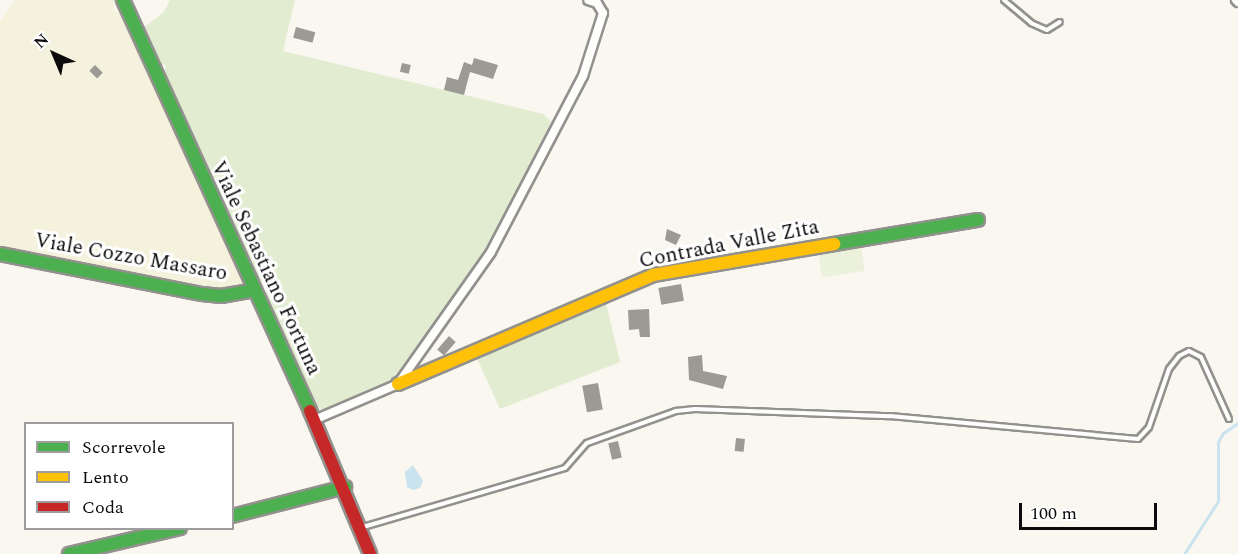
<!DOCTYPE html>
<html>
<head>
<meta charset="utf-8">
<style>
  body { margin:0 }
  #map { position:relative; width:1238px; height:554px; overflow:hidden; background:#f9f7ef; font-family:Spectral,serif }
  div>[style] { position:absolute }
  .farmland>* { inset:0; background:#f4f2dd }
  .green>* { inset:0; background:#e2ecd1 }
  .pitch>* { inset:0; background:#ebf1db; transform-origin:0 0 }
  .water>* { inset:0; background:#c9e3ef }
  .stream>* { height:3px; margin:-1.5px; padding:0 1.5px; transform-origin:1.5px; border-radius:1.5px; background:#c9e3ef }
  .building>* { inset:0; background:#9c9a95; transform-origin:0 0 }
  .roads { filter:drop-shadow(2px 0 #92918e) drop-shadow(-2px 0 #92918e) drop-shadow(0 2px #92918e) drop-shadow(0 -2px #92918e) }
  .lane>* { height:4px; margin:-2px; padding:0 2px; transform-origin:2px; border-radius:2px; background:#fefefd }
  .street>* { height:8px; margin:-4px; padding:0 4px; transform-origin:4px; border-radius:4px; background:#fefefd }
  .fast>* { height:12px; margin:-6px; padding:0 6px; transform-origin:6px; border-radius:6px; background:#4caf50 }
  .slow>* { height:12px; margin:-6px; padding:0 6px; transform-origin:6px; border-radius:6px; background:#ffc107 }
  .jam>* { height:12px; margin:-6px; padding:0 6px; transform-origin:6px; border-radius:6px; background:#c62828 }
  span { translate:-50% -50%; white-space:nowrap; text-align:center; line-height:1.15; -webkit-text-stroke:6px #fff; paint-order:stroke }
  .street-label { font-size:21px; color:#0b0b0b }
  .legend { position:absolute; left:24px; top:422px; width:210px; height:108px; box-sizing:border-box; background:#fff; border:2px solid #9d9d9d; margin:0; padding:8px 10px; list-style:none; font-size:18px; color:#0b0b0b }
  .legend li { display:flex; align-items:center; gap:12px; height:30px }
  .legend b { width:30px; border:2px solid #9d9d9d }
  .north { position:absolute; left:24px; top:24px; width:60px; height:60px; -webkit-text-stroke:4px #fff; paint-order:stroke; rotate:316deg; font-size:16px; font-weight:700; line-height:24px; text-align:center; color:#0b0b0b }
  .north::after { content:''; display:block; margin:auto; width:21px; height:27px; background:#0b0b0b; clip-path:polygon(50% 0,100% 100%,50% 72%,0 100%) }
  .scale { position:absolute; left:1019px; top:503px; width:138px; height:27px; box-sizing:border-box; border:3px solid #0b0b0b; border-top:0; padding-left:8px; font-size:18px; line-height:21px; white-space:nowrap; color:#0b0b0b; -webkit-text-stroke:4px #fff; paint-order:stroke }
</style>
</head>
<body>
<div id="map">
  <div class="farmland">
    <i style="clip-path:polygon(15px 0,115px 0,113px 10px,122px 14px,246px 284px,243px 289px,234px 292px,162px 283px,47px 257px,0 250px,0 22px)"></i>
  </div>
  <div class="green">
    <i style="clip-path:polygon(170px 0,295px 0,283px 51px,543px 114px,551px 121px,513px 211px,397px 381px,323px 411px,316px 405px,265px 295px,270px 285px,258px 279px,164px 75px,166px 65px,159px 64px,143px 28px,164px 12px)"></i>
    <i style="clip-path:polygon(605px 299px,620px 362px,500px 409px,476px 356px)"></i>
  </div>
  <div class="pitch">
    <i style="left:861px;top:247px;width:24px;height:43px;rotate:81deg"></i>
  </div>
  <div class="water">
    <i style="clip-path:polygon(413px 465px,423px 481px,420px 488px,413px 490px,407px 487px,405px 472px)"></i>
  </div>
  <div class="stream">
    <i style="left:1184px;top:554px;width:63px;rotate:-57.3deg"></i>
    <i style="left:1218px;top:501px;width:59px;rotate:-90deg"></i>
    <i style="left:1218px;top:442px;width:10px;rotate:-61deg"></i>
    <i style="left:1223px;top:433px;width:18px;rotate:-34deg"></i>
  </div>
  <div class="building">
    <i style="left:296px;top:27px;width:20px;height:11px;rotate:15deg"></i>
    <i style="clip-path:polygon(474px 58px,498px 65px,493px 79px,470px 72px,464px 95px,444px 90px,447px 77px,458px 80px,464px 62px,472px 65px)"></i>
    <i style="left:402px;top:63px;width:9px;height:9px;rotate:13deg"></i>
    <i style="left:95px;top:65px;width:11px;height:8px;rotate:45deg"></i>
    <i style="clip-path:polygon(667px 229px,681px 235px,676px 245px,665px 240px)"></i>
    <i style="left:681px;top:284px;width:17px;height:23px;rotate:80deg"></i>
    <i style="clip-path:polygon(649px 309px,650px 337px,640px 337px,639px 329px,629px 330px,628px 310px)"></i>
    <i style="left:449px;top:336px;width:9px;height:18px;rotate:41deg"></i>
    <i style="clip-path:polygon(702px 355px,703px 371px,727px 376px,723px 389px,689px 380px,688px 357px)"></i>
    <i style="left:598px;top:383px;width:27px;height:16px;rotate:80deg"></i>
    <i style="left:736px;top:438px;width:9px;height:13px;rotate:6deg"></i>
    <i style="left:618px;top:441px;width:17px;height:10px;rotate:77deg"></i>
  </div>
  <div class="roads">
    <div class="lane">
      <i style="left:1004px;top:0;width:35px;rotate:40deg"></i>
      <i style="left:1031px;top:23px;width:17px;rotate:24deg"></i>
      <i style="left:1047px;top:30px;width:15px;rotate:-32deg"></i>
      <i style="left:363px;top:527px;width:210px;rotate:-16.3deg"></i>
      <i style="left:565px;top:468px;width:33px;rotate:-49deg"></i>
      <i style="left:587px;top:443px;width:95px;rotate:-19.8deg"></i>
      <i style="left:676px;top:411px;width:19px;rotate:-6deg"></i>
      <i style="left:695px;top:409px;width:195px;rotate:2.1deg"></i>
      <i style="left:890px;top:416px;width:249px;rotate:5.3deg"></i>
      <i style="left:1138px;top:439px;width:16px;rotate:-47deg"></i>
      <i style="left:1149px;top:427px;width:61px;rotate:-71deg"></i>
      <i style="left:1169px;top:369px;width:16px;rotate:-52deg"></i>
      <i style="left:1179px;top:356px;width:11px;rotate:-27deg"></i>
      <i style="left:1189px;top:351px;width:13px;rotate:27deg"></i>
      <i style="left:1201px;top:357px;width:68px;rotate:65.7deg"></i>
    </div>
    <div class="street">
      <i style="left:1236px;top:0;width:3px;rotate:45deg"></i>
      <i style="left:314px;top:420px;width:91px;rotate:-23.2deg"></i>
      <i style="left:398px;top:384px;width:161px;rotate:-54.8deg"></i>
      <i style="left:491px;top:252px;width:199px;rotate:-62.4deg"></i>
      <i style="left:583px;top:76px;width:66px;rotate:-72.4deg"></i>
      <i style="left:603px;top:13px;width:12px;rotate:-121deg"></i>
      <i style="left:597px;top:3px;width:9px;rotate:-162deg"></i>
    </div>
    <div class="fast">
      <i style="left:123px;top:0;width:452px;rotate:65.5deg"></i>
      <i style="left:834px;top:244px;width:146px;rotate:-9.5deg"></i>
      <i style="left:0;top:254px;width:206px;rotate:11.2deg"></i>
      <i style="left:202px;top:294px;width:19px;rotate:6deg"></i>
      <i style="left:221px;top:296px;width:34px;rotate:-10deg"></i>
      <i style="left:232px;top:516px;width:117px;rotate:-14.4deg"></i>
      <i style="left:69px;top:554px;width:114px;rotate:-13.2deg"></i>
    </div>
    <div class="slow">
      <i style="left:398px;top:384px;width:277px;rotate:-23.1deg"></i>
      <i style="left:653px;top:275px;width:184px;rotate:-9.7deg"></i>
    </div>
    <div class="jam">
      <i style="left:310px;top:411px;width:155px;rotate:67.2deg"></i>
    </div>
  </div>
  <div class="street-label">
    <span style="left:729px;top:244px;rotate:-11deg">Contrada Valle Zita</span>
    <span style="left:131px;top:257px;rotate:10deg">Viale Cozzo Massaro</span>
    <span style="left:266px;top:268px;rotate:65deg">Viale Sebastiano Fortuna</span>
  </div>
  <ul class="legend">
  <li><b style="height:8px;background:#4caf50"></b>Scorrevole</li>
  <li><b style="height:8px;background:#ffc107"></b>Lento</li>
  <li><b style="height:8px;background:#c62828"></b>Coda</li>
  </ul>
  <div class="north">N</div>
  <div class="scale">100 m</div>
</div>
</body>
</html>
